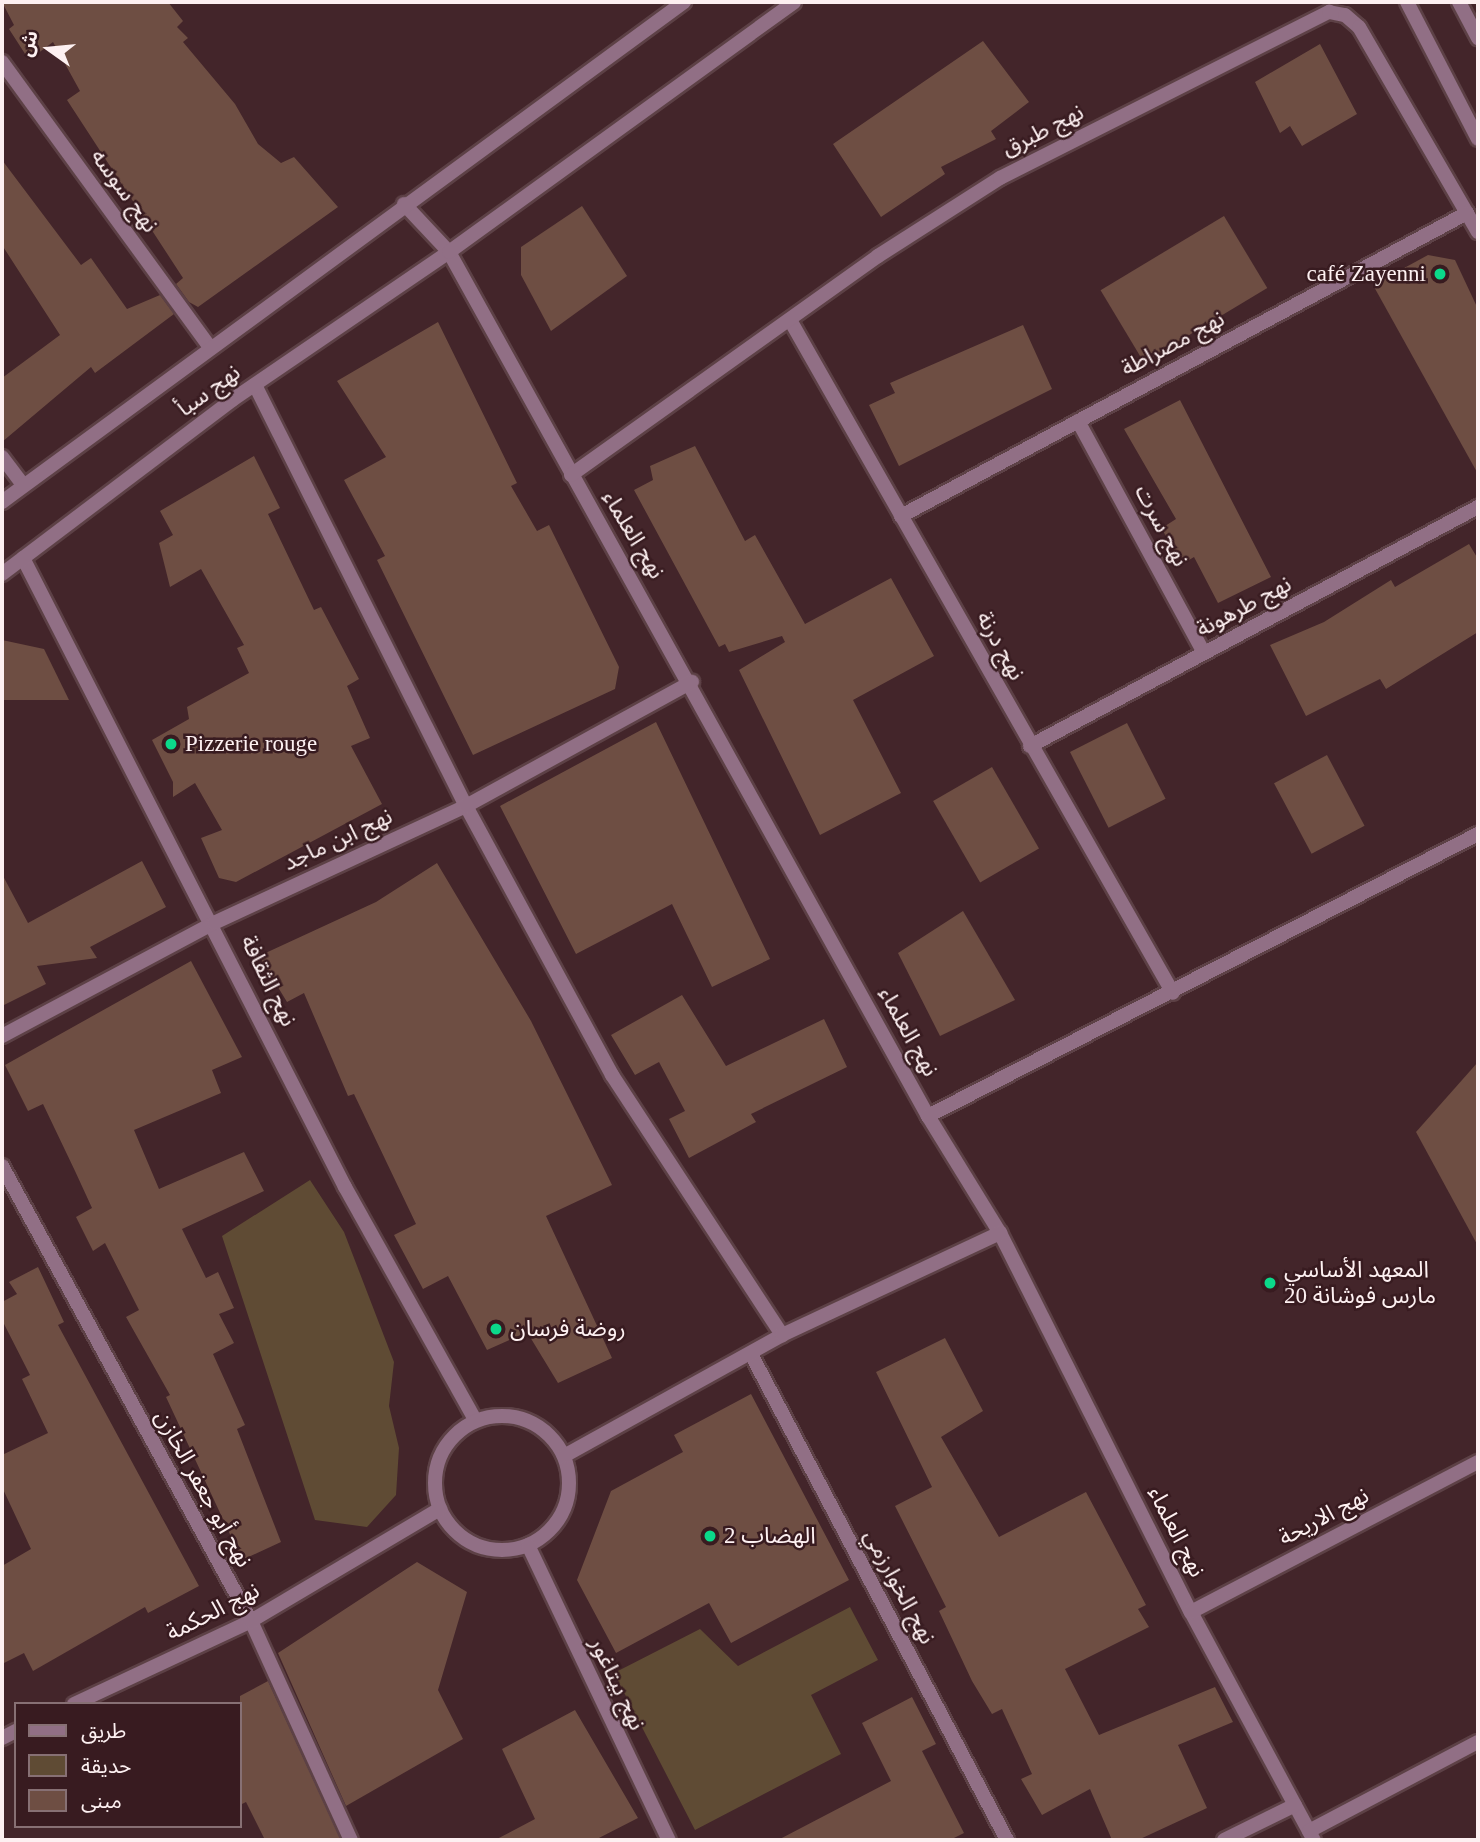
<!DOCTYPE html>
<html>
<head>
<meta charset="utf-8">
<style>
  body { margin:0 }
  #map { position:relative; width:1480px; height:1842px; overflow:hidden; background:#43252a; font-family:"Times New Roman","Noto Sans Arabic",serif }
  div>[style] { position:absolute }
  .green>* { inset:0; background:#5f4b34 }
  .building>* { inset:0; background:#6e4e43; transform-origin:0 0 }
  .roads { filter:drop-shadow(2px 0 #5d4146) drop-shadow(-2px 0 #5d4146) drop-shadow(0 2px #5d4146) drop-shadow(0 -2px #5d4146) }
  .minor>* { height:14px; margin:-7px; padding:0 7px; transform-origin:7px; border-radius:7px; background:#916f85 }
  .minor>.ring { margin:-7px; padding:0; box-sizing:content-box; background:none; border:14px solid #916f85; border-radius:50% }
  .tertiary>* { height:14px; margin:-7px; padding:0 7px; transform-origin:7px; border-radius:7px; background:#916f85 }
  .dots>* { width:19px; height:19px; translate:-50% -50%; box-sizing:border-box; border:4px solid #381b20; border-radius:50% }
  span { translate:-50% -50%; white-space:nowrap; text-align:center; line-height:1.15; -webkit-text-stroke:5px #381b20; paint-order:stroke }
  .street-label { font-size:23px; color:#fdf0f1 }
  .poi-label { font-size:23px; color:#fdf0f1 }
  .right { translate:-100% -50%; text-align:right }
  .left { translate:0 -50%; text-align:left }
  .frame { position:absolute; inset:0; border:4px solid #fdf0f1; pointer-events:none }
  .legend { position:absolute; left:14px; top:1702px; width:228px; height:126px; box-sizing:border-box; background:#381b20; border:2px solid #877074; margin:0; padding:9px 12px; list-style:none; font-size:21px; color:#fdf0f1 }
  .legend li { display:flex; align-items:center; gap:14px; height:35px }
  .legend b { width:35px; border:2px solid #877074 }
  .north { position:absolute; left:14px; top:14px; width:70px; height:70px; -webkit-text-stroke:5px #381b20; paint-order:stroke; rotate:285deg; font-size:19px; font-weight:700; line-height:28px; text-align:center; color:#fdf0f1 }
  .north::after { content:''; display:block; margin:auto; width:24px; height:32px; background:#fdf0f1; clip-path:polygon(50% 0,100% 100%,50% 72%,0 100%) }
</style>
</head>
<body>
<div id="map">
  <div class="green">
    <i style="clip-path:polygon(310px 1180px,344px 1232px,394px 1362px,389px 1406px,399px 1448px,396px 1495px,367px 1527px,315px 1520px,222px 1236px)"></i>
    <i style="clip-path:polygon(850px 1607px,878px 1660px,811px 1695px,841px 1754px,695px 1830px,614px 1673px,700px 1629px,738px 1666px)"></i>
  </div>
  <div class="building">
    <i style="clip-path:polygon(2px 2px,168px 2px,183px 21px,177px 27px,188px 38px,183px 42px,235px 104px,258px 144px,281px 163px,294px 157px,338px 207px,198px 307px,189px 302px,176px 284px,183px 278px,67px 100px,80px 91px,53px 42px,29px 60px,9px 29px,14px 25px)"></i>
    <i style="clip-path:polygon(983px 41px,1029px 102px,991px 131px,996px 139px,941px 167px,945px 174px,881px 217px,833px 144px)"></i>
    <i style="clip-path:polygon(1320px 44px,1357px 114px,1302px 146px,1290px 126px,1280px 133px,1255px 82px)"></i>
    <i style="clip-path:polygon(2px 160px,81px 265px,91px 258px,127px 309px,160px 295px,174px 314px,95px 373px,91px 367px,2px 442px,2px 378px,60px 335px,2px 245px)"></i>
    <i style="clip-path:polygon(582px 206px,627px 276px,551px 331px,521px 275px,521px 247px)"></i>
    <i style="left:1224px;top:216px;width:84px;height:144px;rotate:59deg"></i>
    <i style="clip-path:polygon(1428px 255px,1455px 260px,1478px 309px,1478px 474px,1373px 285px)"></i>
    <i style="clip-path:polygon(438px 322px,517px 483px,511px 486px,537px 531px,549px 525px,619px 667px,615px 689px,473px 755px,377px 560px,385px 556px,344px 480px,386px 457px,337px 381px)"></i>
    <i style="clip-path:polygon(1023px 325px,1052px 389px,899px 466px,869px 405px,895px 393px,890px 383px)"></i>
    <i style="clip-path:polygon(1180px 400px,1271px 577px,1218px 603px,1194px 557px,1179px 566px,1162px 528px,1176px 519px,1124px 429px)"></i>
    <i style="clip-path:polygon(695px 446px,745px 541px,755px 535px,805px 624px,891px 578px,934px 656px,853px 700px,901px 793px,820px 835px,739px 670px,785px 642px,782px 636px,729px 652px,725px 644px,719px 647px,634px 490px,653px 480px,650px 466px)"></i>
    <i style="clip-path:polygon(254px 456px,280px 508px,268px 514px,314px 610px,321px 607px,359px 679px,347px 686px,370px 738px,351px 746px,382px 804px,236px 882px,219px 878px,201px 838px,222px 830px,195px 783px,173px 797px,173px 782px,152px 740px,189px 719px,187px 707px,249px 673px,237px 648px,244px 645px,201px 569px,170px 587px,159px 543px,173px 535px,160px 511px)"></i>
    <i style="clip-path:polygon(1469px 544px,1478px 559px,1478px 632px,1386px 689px,1380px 679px,1306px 716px,1270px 645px,1324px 622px,1391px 580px,1395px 587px)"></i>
    <i style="clip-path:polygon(2px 640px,44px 649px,69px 700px,2px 700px)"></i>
    <i style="clip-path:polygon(656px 722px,770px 959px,712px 987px,672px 904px,576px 954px,500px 806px)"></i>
    <i style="left:1127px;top:723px;width:85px;height:64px;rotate:63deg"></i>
    <i style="left:1327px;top:755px;width:80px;height:60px;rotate:62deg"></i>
    <i style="left:992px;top:767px;width:94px;height:68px;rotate:60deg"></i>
    <i style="clip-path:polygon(142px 861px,166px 907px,90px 947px,97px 958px,37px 966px,46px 984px,2px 1006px,2px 874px,28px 923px)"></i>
    <i style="clip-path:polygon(437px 863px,531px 1021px,612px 1185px,546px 1216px,612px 1358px,558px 1383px,527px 1332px,487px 1350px,448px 1276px,423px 1289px,394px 1235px,416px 1224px,354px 1094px,348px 1096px,304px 993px,287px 1002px,259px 956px,376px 902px)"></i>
    <i style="clip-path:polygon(963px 911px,1015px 1000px,940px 1036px,898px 953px)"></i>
    <i style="clip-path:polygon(191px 961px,242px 1057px,212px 1070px,221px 1093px,134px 1130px,159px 1189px,244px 1152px,264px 1191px,182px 1229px,206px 1278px,218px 1272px,234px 1308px,219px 1314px,234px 1343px,213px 1354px,245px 1425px,237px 1429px,281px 1542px,242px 1560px,166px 1397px,170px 1395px,126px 1317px,139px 1310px,105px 1243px,93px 1251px,76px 1217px,92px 1208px,75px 1171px,43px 1104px,28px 1111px,5px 1065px)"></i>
    <i style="clip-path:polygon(682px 995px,726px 1066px,824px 1019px,847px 1067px,751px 1114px,756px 1122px,689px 1158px,669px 1119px,685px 1111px,659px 1062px,635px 1075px,611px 1035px)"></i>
    <i style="clip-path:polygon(1478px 1062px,1478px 1246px,1416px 1132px)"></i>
    <i style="clip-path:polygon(38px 1267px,64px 1322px,58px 1325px,199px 1586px,148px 1613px,145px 1607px,33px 1671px,24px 1653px,2px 1664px,2px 1566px,31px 1549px,2px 1487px,2px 1455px,48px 1433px,22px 1379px,30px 1375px,2px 1320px,2px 1302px,17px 1294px,9px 1282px)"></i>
    <i style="clip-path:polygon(945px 1338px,983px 1411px,941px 1437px,999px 1537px,1086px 1492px,1146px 1605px,1138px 1609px,1149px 1627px,1065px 1669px,1099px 1735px,1215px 1687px,1233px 1722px,1178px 1745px,1207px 1808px,1138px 1840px,1112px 1840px,1090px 1789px,1042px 1815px,1021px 1779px,1032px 1774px,1002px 1709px,992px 1714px,972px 1681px,939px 1611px,946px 1607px,895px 1506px,932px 1487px,876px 1372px)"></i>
    <i style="clip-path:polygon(751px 1394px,849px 1580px,731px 1643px,709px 1603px,616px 1653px,577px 1580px,611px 1491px,683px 1452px,674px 1435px)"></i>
    <i style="clip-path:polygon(417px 1562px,467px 1592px,438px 1690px,463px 1739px,346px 1806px,278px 1653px)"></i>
    <i style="clip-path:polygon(268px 1681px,341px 1840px,265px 1840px,246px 1802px,240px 1805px,240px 1696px)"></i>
    <i style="clip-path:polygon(912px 1697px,936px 1744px,922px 1751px,964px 1833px,950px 1840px,778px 1840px,891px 1781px,862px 1723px)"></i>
    <i style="clip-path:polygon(575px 1710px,638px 1818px,595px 1840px,495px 1840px,535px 1819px,502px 1749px)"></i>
  </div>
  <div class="roads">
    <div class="minor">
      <i style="left:1407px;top:2px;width:154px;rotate:62.6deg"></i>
      <i style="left:2px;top:62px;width:351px;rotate:53.9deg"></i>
      <i style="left:404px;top:204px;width:66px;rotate:46.8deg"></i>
      <i style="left:449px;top:252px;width:988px;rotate:61deg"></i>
      <i style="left:928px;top:1116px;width:137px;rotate:58.4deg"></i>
      <i style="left:1000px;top:1233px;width:424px;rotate:63.3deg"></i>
      <i style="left:1191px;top:1612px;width:259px;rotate:61.7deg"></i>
      <i style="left:790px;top:320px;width:774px;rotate:60.36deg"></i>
      <i style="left:255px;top:385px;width:471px;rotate:63.4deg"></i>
      <i style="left:466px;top:806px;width:306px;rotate:61.5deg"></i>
      <i style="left:612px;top:1075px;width:311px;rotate:56.8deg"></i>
      <i style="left:1078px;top:421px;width:264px;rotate:61.5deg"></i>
      <i style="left:2px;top:457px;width:35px;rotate:53deg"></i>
      <i style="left:571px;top:475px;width:377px;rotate:-35.5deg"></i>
      <i style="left:878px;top:256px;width:145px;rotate:-32.6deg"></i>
      <i style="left:1000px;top:178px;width:369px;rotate:-26.8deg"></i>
      <i style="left:1329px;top:12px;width:16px;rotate:11deg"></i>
      <i style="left:1345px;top:15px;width:18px;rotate:41deg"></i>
      <i style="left:1359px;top:27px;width:237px;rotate:59.9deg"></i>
      <i style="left:901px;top:516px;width:642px;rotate:-28.16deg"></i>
      <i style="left:23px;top:558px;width:707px;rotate:62.89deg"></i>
      <i style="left:345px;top:1187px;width:267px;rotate:60.8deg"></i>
      <i style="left:2px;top:574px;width:288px;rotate:-37.1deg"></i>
      <i style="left:232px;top:400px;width:263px;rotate:-34.3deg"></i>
      <i style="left:449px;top:252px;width:426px;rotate:-35.9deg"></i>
      <i style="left:1030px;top:746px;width:508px;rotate:-28.08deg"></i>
      <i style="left:2px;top:1036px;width:240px;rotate:-28.1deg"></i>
      <i style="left:214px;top:923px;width:278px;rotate:-24.9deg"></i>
      <i style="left:466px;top:806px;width:258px;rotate:-28.8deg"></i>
      <i style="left:928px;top:1116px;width:618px;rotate:-27.15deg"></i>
      <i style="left:2px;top:1166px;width:519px;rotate:61.31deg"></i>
      <i style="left:251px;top:1621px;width:241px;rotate:65.5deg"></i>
      <i style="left:751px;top:1354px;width:549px;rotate:62.22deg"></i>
      <i class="ring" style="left:435px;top:1416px;width:120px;height:120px"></i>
      <i style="left:564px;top:1456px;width:249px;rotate:-29deg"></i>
      <i style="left:782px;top:1335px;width:241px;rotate:-25.1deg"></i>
      <i style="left:528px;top:1545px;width:327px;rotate:64.5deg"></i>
      <i style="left:1191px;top:1612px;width:324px;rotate:-27.6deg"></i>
      <i style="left:74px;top:1704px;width:195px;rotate:-25.1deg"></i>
      <i style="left:251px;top:1621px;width:220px;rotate:-30.7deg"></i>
      <i style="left:2px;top:1738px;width:16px;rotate:-27deg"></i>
      <i style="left:1309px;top:1831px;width:191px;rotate:-27.8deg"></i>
      <i style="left:1224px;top:1840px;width:79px;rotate:-26.2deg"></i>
    </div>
    <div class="tertiary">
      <i style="left:1459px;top:2px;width:41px;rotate:62.2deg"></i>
      <i style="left:2px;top:502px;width:846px;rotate:-36.25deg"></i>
    </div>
  </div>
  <div class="dots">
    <i style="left:1440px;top:274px;background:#0bd98a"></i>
    <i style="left:171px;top:744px;background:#0bd98a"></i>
    <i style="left:1270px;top:1283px;background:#0bd98a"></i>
    <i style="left:496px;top:1329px;background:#0bd98a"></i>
    <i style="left:710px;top:1536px;background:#0bd98a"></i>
  </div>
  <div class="street-label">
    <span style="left:1043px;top:131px;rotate:-27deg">نهج طبرق</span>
    <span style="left:124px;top:191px;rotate:54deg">نهج سوسه</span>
    <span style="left:1173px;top:344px;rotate:-28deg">نهج مصراطة</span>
    <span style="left:209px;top:391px;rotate:-36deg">نهج سبأ</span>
    <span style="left:1161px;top:526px;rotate:62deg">نهج سرت</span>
    <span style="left:633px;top:535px;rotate:59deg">نهج العلماء</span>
    <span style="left:1244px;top:607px;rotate:-28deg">نهج طرهونة</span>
    <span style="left:1000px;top:646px;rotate:61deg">نهج درنة</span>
    <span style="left:338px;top:840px;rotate:-25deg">نهج ابن ماجد</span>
    <span style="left:268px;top:981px;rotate:64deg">نهج الثقافة</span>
    <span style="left:908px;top:1032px;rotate:61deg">نهج العلماء</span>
    <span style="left:203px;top:1489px;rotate:61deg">نهج أبو جعفر الخازن</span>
    <span style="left:1324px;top:1517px;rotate:-28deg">نهج الاريحة</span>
    <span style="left:1176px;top:1532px;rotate:63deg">نهج العلماء</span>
    <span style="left:899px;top:1587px;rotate:62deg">نهج الخوارزمي</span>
    <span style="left:213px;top:1612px;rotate:-27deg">نهج الحكمة</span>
    <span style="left:617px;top:1684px;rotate:65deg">نهج بيتاغور</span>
  </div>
  <div class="poi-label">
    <span class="right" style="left:1426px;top:274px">café Zayenni</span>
    <span class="left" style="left:185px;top:744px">Pizzerie rouge</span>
    <span class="left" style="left:1284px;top:1283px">المعهد الأساسي<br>20 مارس فوشانة</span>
    <span class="left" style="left:510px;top:1329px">روضة فرسان</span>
    <span class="left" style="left:724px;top:1536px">الهضاب 2</span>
  </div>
  <div class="frame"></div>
  <ul class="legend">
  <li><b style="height:9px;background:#916f85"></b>طريق</li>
  <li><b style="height:19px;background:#5f4b34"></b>حديقة</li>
  <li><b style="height:19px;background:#6e4e43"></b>مبنى</li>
  </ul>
  <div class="north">ش</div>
</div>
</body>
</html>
